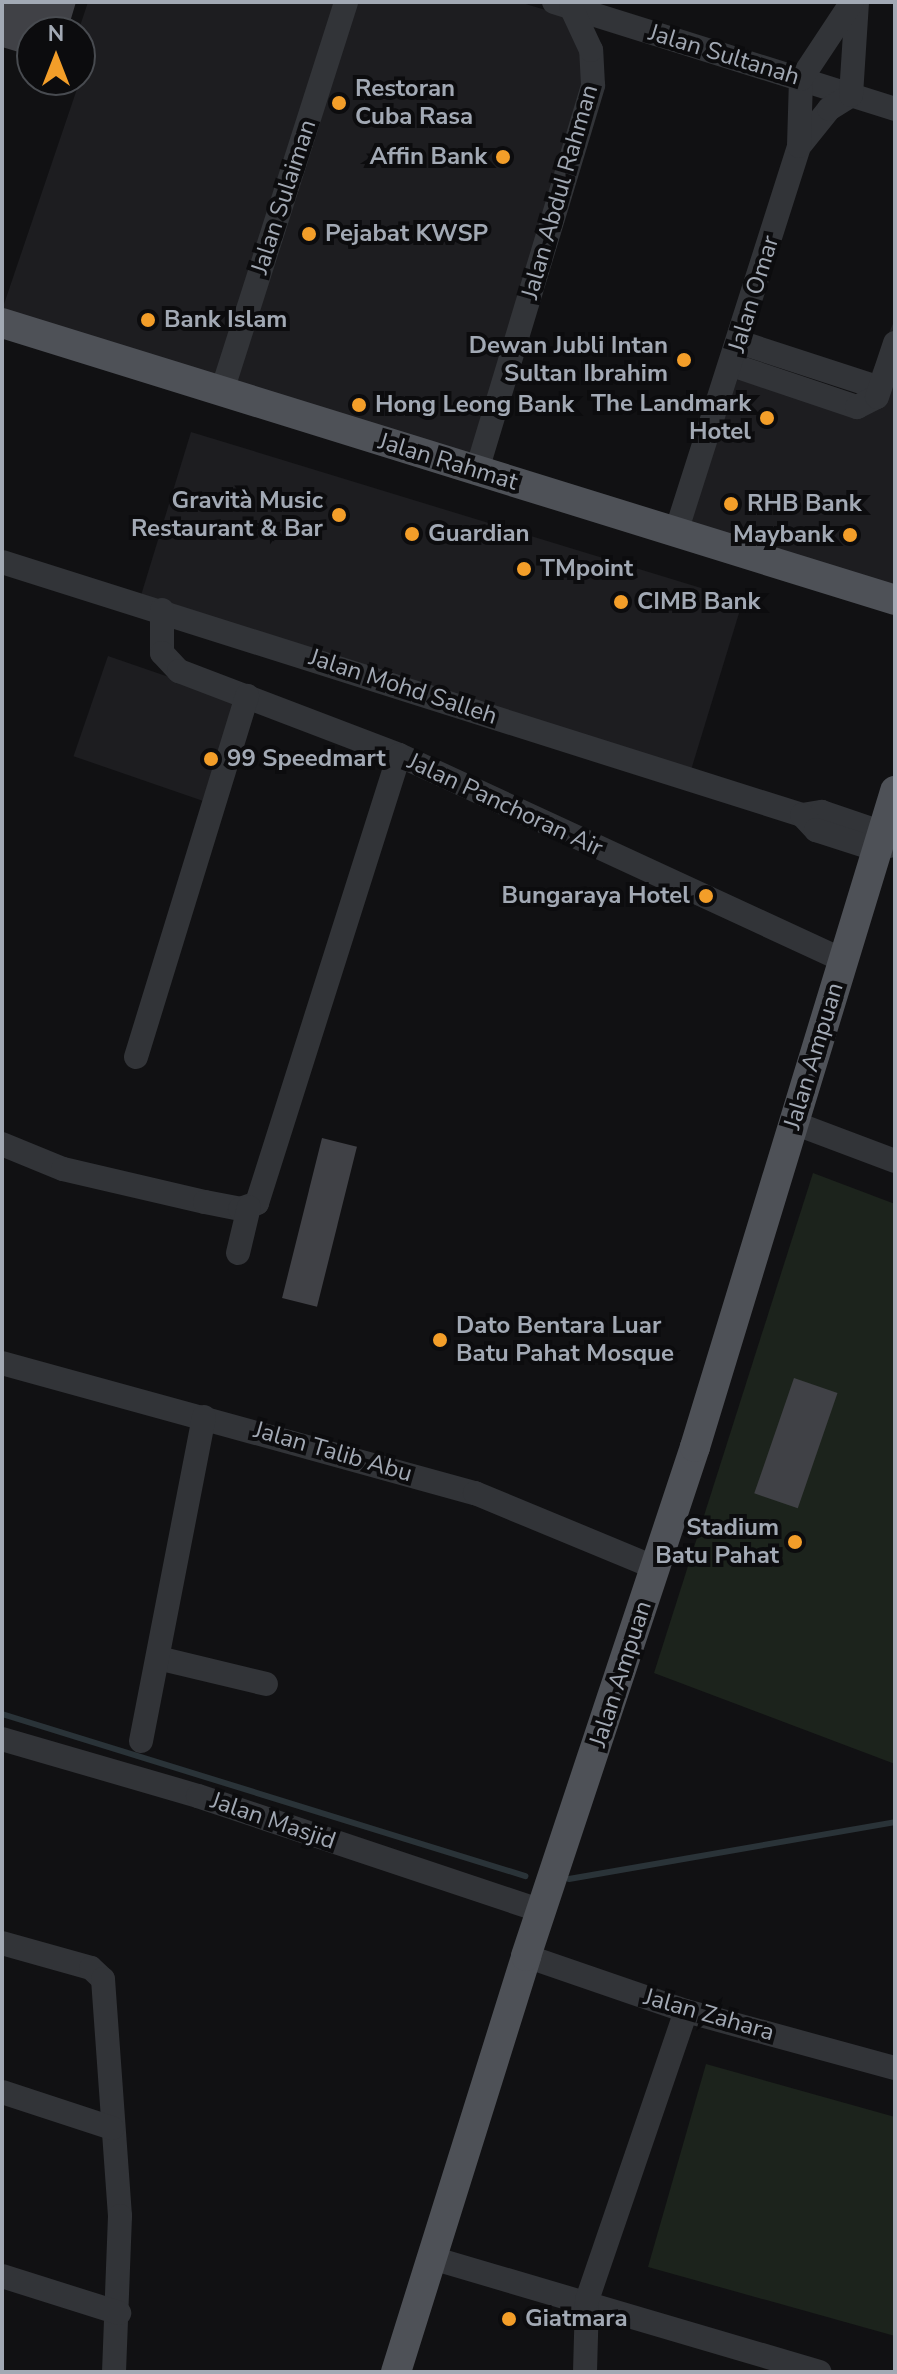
<!DOCTYPE html>
<html>
<head>
<meta charset="utf-8">
<style>
  body { margin:0 }
  #map { position:relative; width:897px; height:2374px; overflow:hidden; background:#111113; font-family:"Nunito Sans",sans-serif }
  div>[style] { position:absolute }
  .built>* { inset:0; background:#1d1d20; transform-origin:0 0 }
  .green>* { inset:0; background:#1c231c }
  .stream>* { height:6px; margin:-3px; padding:0 3px; transform-origin:3px; border-radius:3px; background:#2a3338 }
  .building>* { inset:0; background:#404146; transform-origin:0 0 }
  .minor>* { height:24px; margin:-12px; padding:0 12px; transform-origin:12px; border-radius:12px; background:#323438 }
  .major>* { height:30px; margin:-15px; padding:0 15px; transform-origin:15px; border-radius:15px; background:#4e5157 }
  .dots>* { width:22px; height:22px; translate:-50% -50%; box-sizing:border-box; border:4px solid #0c0c0e; border-radius:50% }
  span { translate:-50% -50%; white-space:nowrap; text-align:center; line-height:1.15; -webkit-text-stroke:8px #0c0c0e; paint-order:stroke }
  .street-label { font-size:24px; color:#a2a9b4 }
  .poi-label { font-size:24px; color:#a2a9b4; font-weight:700 }
  .left { translate:0 -50%; text-align:left }
  .right { translate:-100% -50%; text-align:right }
  .frame { position:absolute; inset:0; border:4px solid #a2a9b4; pointer-events:none }
  .north { position:absolute; left:16px; top:16px; width:80px; height:80px; box-sizing:border-box; background:#0c0c0e; border:2px solid #484b50; border-radius:50%; rotate:0deg; font-size:22px; font-weight:700; line-height:32px; text-align:center; color:#a2a9b4 }
  .north::after { content:''; display:block; margin:auto; width:28px; height:36px; background:#f39e29; clip-path:polygon(50% 0,100% 100%,50% 72%,0 100%) }
</style>
</head>
<body>
<div id="map">
  <div class="built">
    <i style="clip-path:polygon(88px 2px,519px 2px,569px 17px,585px 54px,586px 83px,474px 458px,2px 310px,80px 80px,79px 29px)"></i>
    <i style="clip-path:polygon(895px 319px,895px 588px,689px 524px,743px 362px,860px 400px)"></i>
    <i style="left:191px;top:432px;width:577px;height:187px;rotate:17deg"></i>
    <i style="left:108px;top:656px;width:151px;height:106px;rotate:19deg"></i>
  </div>
  <div class="green">
    <i style="clip-path:polygon(813px 1173px,895px 1204px,895px 1764px,654px 1673px)"></i>
    <i style="clip-path:polygon(706px 2064px,895px 2117px,895px 2336px,648px 2267px)"></i>
  </div>
  <div class="stream">
    <i style="left:2px;top:1714px;width:548px;rotate:17.21deg"></i>
    <i style="left:569px;top:1879px;width:331px;rotate:-9.9deg"></i>
  </div>
  <div class="building">
    <i style="clip-path:polygon(2px 2px,76px 2px,67px 32px,32px 32px,32px 56px,2px 47px)"></i>
    <i style="left:322px;top:1138px;width:36px;height:165px;rotate:14deg"></i>
    <i style="left:794px;top:1378px;width:46px;height:122px;rotate:19deg"></i>
  </div>
  <div class="minor">
    <i style="left:554px;top:2px;width:357px;rotate:17.4deg"></i>
    <i style="left:801px;top:144px;width:45px;rotate:-51.3deg"></i>
    <i style="left:829px;top:109px;width:26px;rotate:-32deg"></i>
    <i style="left:851px;top:95px;width:93px;rotate:-86.3deg"></i>
    <i style="left:739px;top:342px;width:148px;rotate:18.1deg"></i>
    <i style="left:732px;top:365px;width:132px;rotate:18.6deg"></i>
    <i style="left:857px;top:407px;width:22px;rotate:-27deg"></i>
    <i style="left:877px;top:397px;width:57px;rotate:-71.6deg"></i>
    <i style="left:222px;top:391px;width:408px;rotate:-72.3deg"></i>
    <i style="left:477px;top:470px;width:402px;rotate:-73.2deg"></i>
    <i style="left:593px;top:85px;width:35px;rotate:-93deg"></i>
    <i style="left:591px;top:50px;width:47px;rotate:-114.9deg"></i>
    <i style="left:676px;top:532px;width:405px;rotate:-72.3deg"></i>
    <i style="left:799px;top:146px;width:67px;rotate:-88.3deg"></i>
    <i style="left:801px;top:79px;width:92px;rotate:-56.5deg"></i>
    <i style="left:2px;top:562px;width:839px;rotate:17.55deg"></i>
    <i style="left:802px;top:815px;width:20px;rotate:-9deg"></i>
    <i style="left:822px;top:812px;width:77px;rotate:18.9deg"></i>
    <i style="left:162px;top:610px;width:43px;rotate:90deg"></i>
    <i style="left:162px;top:653px;width:25px;rotate:47deg"></i>
    <i style="left:179px;top:671px;width:235px;rotate:20.9deg"></i>
    <i style="left:399px;top:755px;width:489px;rotate:24.8deg"></i>
    <i style="left:802px;top:815px;width:21px;rotate:47deg"></i>
    <i style="left:816px;top:830px;width:62px;rotate:17.9deg"></i>
    <i style="left:875px;top:849px;width:19px;rotate:-12deg"></i>
    <i style="left:136px;top:1057px;width:378px;rotate:-72.9deg"></i>
    <i style="left:794px;top:1123px;width:108px;rotate:20.6deg"></i>
    <i style="left:2px;top:1144px;width:66px;rotate:22.3deg"></i>
    <i style="left:63px;top:1169px;width:146px;rotate:13.1deg"></i>
    <i style="left:205px;top:1202px;width:36px;rotate:11deg"></i>
    <i style="left:240px;top:1209px;width:18px;rotate:-19deg"></i>
    <i style="left:257px;top:1203px;width:470px;rotate:-72.4deg"></i>
    <i style="left:238px;top:1253px;width:47px;rotate:-76.6deg"></i>
    <i style="left:2px;top:1363px;width:491px;rotate:15.4deg"></i>
    <i style="left:475px;top:1493px;width:196px;rotate:22.5deg"></i>
    <i style="left:158px;top:1658px;width:111px;rotate:13.5deg"></i>
    <i style="left:2px;top:1739px;width:204px;rotate:16.2deg"></i>
    <i style="left:198px;top:1796px;width:363px;rotate:18.5deg"></i>
    <i style="left:141px;top:1741px;width:330px;rotate:-79deg"></i>
    <i style="left:2px;top:1943px;width:92px;rotate:15.7deg"></i>
    <i style="left:91px;top:1968px;width:16px;rotate:43deg"></i>
    <i style="left:103px;top:1979px;width:238px;rotate:85.9deg"></i>
    <i style="left:120px;top:2216px;width:156px;rotate:92.2deg"></i>
    <i style="left:526px;top:1956px;width:169px;rotate:19deg"></i>
    <i style="left:686px;top:2011px;width:217px;rotate:15.3deg"></i>
    <i style="left:2px;top:2092px;width:116px;rotate:18.1deg"></i>
    <i style="left:432px;top:2258px;width:404px;rotate:16.4deg"></i>
    <i style="left:2px;top:2276px;width:123px;rotate:17.5deg"></i>
    <i style="left:585px;top:2372px;width:72px;rotate:-88.4deg"></i>
    <i style="left:587px;top:2300px;width:305px;rotate:-71.1deg"></i>
  </div>
  <div class="major">
    <i style="left:2px;top:323px;width:935px;rotate:17.23deg"></i>
    <i style="left:396px;top:2372px;width:436px;rotate:-72.6deg"></i>
    <i style="left:526px;top:1956px;width:536px;rotate:-71.63deg"></i>
    <i style="left:695px;top:1447px;width:686px;rotate:-73.04deg"></i>
  </div>
  <div class="dots">
    <i style="left:339px;top:103px;background:#f39e29"></i>
    <i style="left:503px;top:157px;background:#f39e29"></i>
    <i style="left:309px;top:234px;background:#f39e29"></i>
    <i style="left:148px;top:320px;background:#f39e29"></i>
    <i style="left:684px;top:360px;background:#f39e29"></i>
    <i style="left:359px;top:405px;background:#f39e29"></i>
    <i style="left:767px;top:418px;background:#f39e29"></i>
    <i style="left:731px;top:504px;background:#f39e29"></i>
    <i style="left:339px;top:515px;background:#f39e29"></i>
    <i style="left:412px;top:534px;background:#f39e29"></i>
    <i style="left:850px;top:535px;background:#f39e29"></i>
    <i style="left:524px;top:569px;background:#f39e29"></i>
    <i style="left:621px;top:602px;background:#f39e29"></i>
    <i style="left:211px;top:759px;background:#f39e29"></i>
    <i style="left:706px;top:896px;background:#f39e29"></i>
    <i style="left:440px;top:1340px;background:#f39e29"></i>
    <i style="left:795px;top:1542px;background:#f39e29"></i>
    <i style="left:509px;top:2319px;background:#f39e29"></i>
  </div>
  <div class="street-label">
    <span style="left:724px;top:55px;rotate:17deg">Jalan Sultanah</span>
    <span style="left:560px;top:192px;rotate:-74deg">Jalan Abdul Rahman</span>
    <span style="left:284px;top:197px;rotate:-72deg">Jalan Sulaiman</span>
    <span style="left:754px;top:294px;rotate:-73deg">Jalan Omar</span>
    <span style="left:448px;top:462px;rotate:17deg">Jalan Rahmat</span>
    <span style="left:403px;top:687px;rotate:18deg">Jalan Mohd Salleh</span>
    <span style="left:505px;top:805px;rotate:25deg">Jalan Panchoran Air</span>
    <span style="left:814px;top:1056px;rotate:-73deg">Jalan Ampuan</span>
    <span style="left:333px;top:1452px;rotate:16deg">Jalan Talib Abu</span>
    <span style="left:621px;top:1674px;rotate:-72deg">Jalan Ampuan</span>
    <span style="left:273px;top:1821px;rotate:19deg">Jalan Masjid</span>
    <span style="left:709px;top:2015px;rotate:16deg">Jalan Zahara</span>
  </div>
  <div class="poi-label">
    <span class="left" style="left:355px;top:103px">Restoran<br>Cuba Rasa</span>
    <span class="right" style="left:487px;top:157px">Affin Bank</span>
    <span class="left" style="left:325px;top:234px">Pejabat KWSP</span>
    <span class="left" style="left:164px;top:320px">Bank Islam</span>
    <span class="right" style="left:668px;top:360px">Dewan Jubli Intan<br>Sultan Ibrahim</span>
    <span class="right" style="left:751px;top:418px">The Landmark<br>Hotel</span>
    <span class="left" style="left:375px;top:405px">Hong Leong Bank</span>
    <span class="right" style="left:323px;top:515px">Gravità Music<br>Restaurant &amp; Bar</span>
    <span class="left" style="left:747px;top:504px">RHB Bank</span>
    <span class="left" style="left:428px;top:534px">Guardian</span>
    <span class="right" style="left:834px;top:535px">Maybank</span>
    <span class="left" style="left:540px;top:569px">TMpoint</span>
    <span class="left" style="left:637px;top:602px">CIMB Bank</span>
    <span class="left" style="left:227px;top:759px">99 Speedmart</span>
    <span class="right" style="left:690px;top:896px">Bungaraya Hotel</span>
    <span class="left" style="left:456px;top:1340px">Dato Bentara Luar<br>Batu Pahat Mosque</span>
    <span class="right" style="left:779px;top:1542px">Stadium<br>Batu Pahat</span>
    <span class="left" style="left:525px;top:2319px">Giatmara</span>
  </div>
  <div class="frame"></div>
  <div class="north">N</div>
</div>
</body>
</html>
